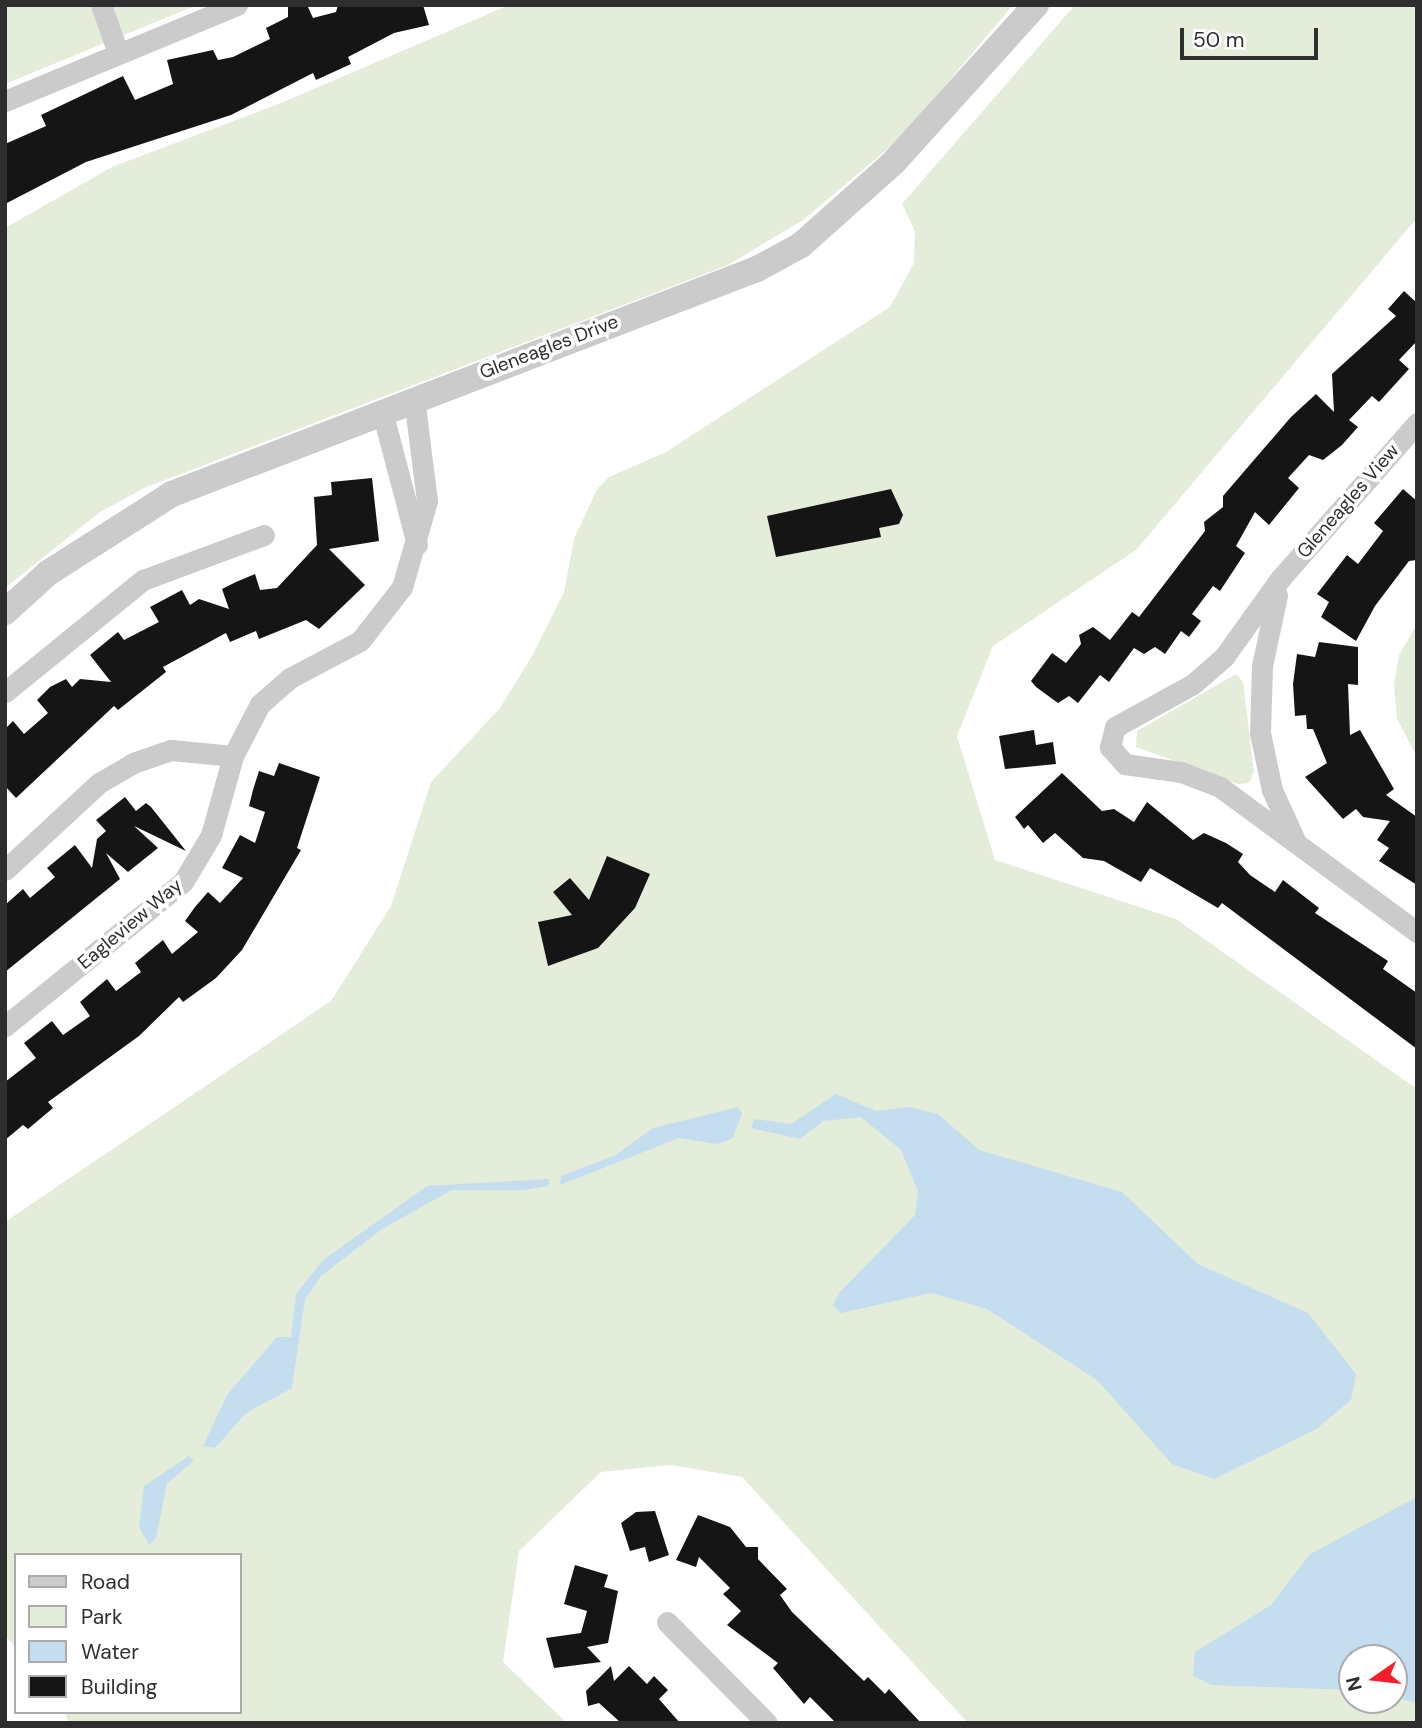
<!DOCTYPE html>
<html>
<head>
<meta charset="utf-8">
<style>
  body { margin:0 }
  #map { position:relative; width:1422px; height:1728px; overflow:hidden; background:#fff; font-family:"DM Sans",sans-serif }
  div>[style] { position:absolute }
  .green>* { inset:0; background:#e3edda }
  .water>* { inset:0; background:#c4ddef }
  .building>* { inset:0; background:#151515 }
  .minor>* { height:21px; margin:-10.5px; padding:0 10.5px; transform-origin:10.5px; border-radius:10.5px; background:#cbcbcb }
  .tertiary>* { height:26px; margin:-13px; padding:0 13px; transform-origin:13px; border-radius:13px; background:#cbcbcb }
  span { translate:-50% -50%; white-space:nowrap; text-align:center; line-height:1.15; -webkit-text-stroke:7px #fff; paint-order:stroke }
  .street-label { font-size:19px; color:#2e2e2e }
  .frame { position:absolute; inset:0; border:7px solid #2e2e2e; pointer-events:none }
  .legend { position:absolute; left:14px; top:1553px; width:228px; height:161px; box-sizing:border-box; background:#fff; border:2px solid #ababab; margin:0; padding:9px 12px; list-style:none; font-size:21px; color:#2e2e2e }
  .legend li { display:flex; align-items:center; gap:14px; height:35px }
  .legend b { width:35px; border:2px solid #ababab }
  .north { position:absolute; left:1338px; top:1644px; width:70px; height:70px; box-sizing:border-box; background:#fff; border:2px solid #ababab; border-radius:50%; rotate:256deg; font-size:19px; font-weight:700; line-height:28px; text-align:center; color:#2e2e2e }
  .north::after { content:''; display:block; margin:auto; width:24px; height:32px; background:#f61e2a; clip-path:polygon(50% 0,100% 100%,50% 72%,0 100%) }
  .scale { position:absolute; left:1180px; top:28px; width:138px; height:32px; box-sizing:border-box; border:4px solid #2e2e2e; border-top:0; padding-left:9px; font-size:21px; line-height:24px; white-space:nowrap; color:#2e2e2e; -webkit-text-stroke:5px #fff; paint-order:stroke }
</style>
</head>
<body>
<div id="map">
  <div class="green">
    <i style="clip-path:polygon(5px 5px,197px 5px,5px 84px)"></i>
    <i style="clip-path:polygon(509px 5px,1013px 5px,902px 137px,803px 220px,728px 265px,144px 488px,100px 512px,5px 588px,5px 228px,112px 167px,281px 103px)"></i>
    <i style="clip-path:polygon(evenodd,1075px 5px,1417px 5px,1417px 218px,1136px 550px,993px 646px,957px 736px,995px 860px,1176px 919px,1417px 1089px,1417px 1723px,968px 1723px,742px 1477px,670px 1465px,601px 1472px,519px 1551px,503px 1662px,567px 1723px,68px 1723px,65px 1712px,240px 1712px,240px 1555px,16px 1555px,16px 1647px,5px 1636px,5px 1222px,331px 1001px,391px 906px,431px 782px,500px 708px,532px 656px,564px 592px,574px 539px,597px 489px,609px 477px,666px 452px,890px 307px,914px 263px,915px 231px,902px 204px,1075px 5px,1352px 1658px,1394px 1658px,1394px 1700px,1352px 1700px,1352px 1658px)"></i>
    <i style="clip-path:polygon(1417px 624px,1417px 757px,1397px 719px,1394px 685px,1399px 655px)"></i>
    <i style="clip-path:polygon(1236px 674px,1243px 682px,1254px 772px,1249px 783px,1238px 784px,1136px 747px,1137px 731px)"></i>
  </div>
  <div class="water">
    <i style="clip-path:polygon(836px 1094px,876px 1111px,909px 1107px,938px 1114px,979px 1150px,1122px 1192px,1198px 1264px,1308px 1313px,1356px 1374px,1351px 1400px,1315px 1430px,1214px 1479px,1172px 1464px,1097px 1380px,987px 1309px,931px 1293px,841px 1313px,833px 1305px,839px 1293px,915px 1215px,918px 1191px,901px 1150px,861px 1117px,823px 1121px,800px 1139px,751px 1128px,754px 1119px,791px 1124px)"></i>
    <i style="clip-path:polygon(738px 1107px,742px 1114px,732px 1139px,717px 1144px,679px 1138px,560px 1185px,561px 1176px,616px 1155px,653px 1128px)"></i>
    <i style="clip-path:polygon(549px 1179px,549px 1186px,523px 1190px,452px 1190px,382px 1229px,321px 1276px,305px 1299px,292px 1388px,246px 1413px,215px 1448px,203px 1446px,227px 1395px,277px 1337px,291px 1337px,296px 1294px,323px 1260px,427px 1186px)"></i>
    <i style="clip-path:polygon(189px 1456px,194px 1461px,167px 1483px,156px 1538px,149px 1545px,139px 1527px,144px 1486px)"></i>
    <i style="clip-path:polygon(1417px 1497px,1417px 1703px,1394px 1697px,1394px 1658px,1352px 1658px,1352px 1690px,1211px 1685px,1193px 1676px,1195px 1652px,1271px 1605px,1310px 1554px)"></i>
  </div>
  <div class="building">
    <i style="clip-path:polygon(288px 5px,307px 5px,313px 18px,336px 12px,338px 5px,423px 5px,429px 25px,394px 33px,348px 57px,351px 64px,316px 80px,313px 73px,231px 115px,86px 162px,5px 204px,5px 144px,46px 126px,41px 115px,123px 76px,135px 100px,173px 84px,167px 60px,213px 50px,218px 60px,233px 57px,270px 39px,266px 28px,288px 17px)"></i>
    <i style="clip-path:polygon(1404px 291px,1417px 303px,1417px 341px,1399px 360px,1409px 369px,1379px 402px,1372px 396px,1349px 420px,1358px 427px,1342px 445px,1323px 460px,1309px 455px,1288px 478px,1299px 488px,1269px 525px,1255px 512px,1236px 546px,1245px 553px,1220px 591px,1213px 586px,1192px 614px,1201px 621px,1189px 637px,1181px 631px,1165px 654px,1155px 647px,1144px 654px,1134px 648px,1109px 682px,1100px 675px,1078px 703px,1069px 696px,1058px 703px,1036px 687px,1031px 681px,1052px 653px,1066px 663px,1081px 644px,1079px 635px,1093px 627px,1110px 640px,1132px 612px,1139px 617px,1205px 531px,1204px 522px,1223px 507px,1223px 496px,1291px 417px,1316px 394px,1334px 412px,1332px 374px,1396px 316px,1388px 309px)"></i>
    <i style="clip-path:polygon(372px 478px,379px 541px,329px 549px,365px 585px,319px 629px,306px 620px,259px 639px,256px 631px,230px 642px,226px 633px,163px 667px,166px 672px,118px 710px,114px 706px,16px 798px,5px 786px,5px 729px,13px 721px,24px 734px,48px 713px,37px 700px,50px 687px,66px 679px,72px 687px,80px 679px,111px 682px,90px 655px,118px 632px,124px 640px,159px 622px,150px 607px,182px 590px,190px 605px,199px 599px,229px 609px,222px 589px,236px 582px,255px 574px,260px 590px,277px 588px,317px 545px,314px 497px,332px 495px,331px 482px)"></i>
    <i style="clip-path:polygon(891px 489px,903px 515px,899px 524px,879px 528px,881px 537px,776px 557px,767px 516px)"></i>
    <i style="clip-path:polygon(1403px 489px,1417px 501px,1417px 560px,1409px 561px,1375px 606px,1356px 641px,1321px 617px,1329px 602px,1317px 594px,1347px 555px,1358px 564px,1383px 531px,1374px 523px)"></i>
    <i style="clip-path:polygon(1319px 642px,1358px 647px,1358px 685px,1348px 684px,1350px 735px,1360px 730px,1394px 789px,1386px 795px,1417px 817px,1417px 885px,1379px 861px,1389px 848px,1377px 840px,1390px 821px,1363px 817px,1356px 809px,1343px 819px,1305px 777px,1327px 763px,1313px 729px,1307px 729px,1306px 715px,1295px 716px,1293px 684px,1297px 654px,1315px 657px)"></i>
    <i style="clip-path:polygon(1034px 730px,1036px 745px,1053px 742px,1056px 764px,1005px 769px,999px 736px)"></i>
    <i style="clip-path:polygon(279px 763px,320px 777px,297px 848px,301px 850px,242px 950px,216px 978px,183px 1002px,179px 997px,139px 1036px,48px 1102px,53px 1108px,28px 1129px,23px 1125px,5px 1140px,5px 1082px,36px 1058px,24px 1043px,52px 1021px,63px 1035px,90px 1016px,80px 1002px,107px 979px,116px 991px,141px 972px,135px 963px,163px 940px,172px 954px,198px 932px,185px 921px,195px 907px,208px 892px,220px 903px,243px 878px,222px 868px,240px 835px,255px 843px,265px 812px,249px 806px,253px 790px,259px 771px,274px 776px)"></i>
    <i style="clip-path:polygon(1062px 773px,1102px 811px,1114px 809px,1134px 822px,1147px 802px,1193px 840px,1204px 833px,1226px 843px,1243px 854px,1238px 862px,1250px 875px,1275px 892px,1283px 880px,1319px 908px,1315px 913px,1388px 961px,1383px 969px,1417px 993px,1417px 1049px,1222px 903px,1218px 908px,1150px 868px,1141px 882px,1104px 861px,1083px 858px,1055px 833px,1043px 843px,1028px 825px,1024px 829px,1015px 817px)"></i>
    <i style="clip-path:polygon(125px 797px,136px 811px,146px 803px,151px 807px,186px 851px,134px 826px,158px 848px,128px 872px,106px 853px,120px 879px,5px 972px,5px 905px,23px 889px,30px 898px,55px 877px,47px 868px,75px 845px,92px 868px,97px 839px,106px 831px,96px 820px)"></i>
    <i style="clip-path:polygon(607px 856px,650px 874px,635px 908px,598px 948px,548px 966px,538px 922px,572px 915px,553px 892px,570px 878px,589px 900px)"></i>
    <i style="clip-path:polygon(655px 1511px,669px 1555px,649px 1562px,645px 1547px,630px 1551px,621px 1523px,636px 1512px)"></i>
    <i style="clip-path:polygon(698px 1515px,730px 1527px,746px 1547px,758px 1547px,758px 1559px,787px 1589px,780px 1595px,792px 1612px,864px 1681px,868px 1677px,885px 1694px,889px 1689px,921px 1723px,836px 1723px,810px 1697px,804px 1704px,773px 1668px,778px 1663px,727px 1625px,741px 1611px,723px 1594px,730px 1588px,699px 1557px,696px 1567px,676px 1560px)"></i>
    <i style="clip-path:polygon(575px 1565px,608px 1575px,604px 1587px,618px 1591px,608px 1643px,587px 1647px,601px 1662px,554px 1668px,546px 1638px,581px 1633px,587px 1611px,564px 1604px)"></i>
    <i style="clip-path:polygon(611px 1666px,614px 1681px,629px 1666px,647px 1684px,654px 1676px,668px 1690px,659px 1699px,680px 1723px,621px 1723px,599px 1703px,588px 1706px,586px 1691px)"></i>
  </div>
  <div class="minor">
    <i style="left:101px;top:5px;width:48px;rotate:70.4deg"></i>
    <i style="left:5px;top:101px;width:251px;rotate:-22.5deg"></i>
    <i style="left:382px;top:411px;width:138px;rotate:75.3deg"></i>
    <i style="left:1417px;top:423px;width:208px;rotate:131.3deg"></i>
    <i style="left:1280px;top:579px;width:96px;rotate:125.7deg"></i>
    <i style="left:1224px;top:657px;width:41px;rotate:138.9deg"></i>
    <i style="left:1193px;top:684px;width:89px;rotate:151.1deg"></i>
    <i style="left:1115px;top:727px;width:21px;rotate:104deg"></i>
    <i style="left:1110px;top:747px;width:23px;rotate:49deg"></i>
    <i style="left:1125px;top:764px;width:57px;rotate:8.1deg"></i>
    <i style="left:1181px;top:772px;width:42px;rotate:21deg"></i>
    <i style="left:1220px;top:787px;width:245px;rotate:36.4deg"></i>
    <i style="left:1277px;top:595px;width:73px;rotate:101.9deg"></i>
    <i style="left:1262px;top:666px;width:67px;rotate:91.7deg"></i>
    <i style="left:1260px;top:733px;width:58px;rotate:78.1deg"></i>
    <i style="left:1272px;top:790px;width:53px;rotate:65.4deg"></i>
    <i style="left:5px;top:692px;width:178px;rotate:-39.1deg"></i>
    <i style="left:143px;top:580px;width:129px;rotate:-20.4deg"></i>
    <i style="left:5px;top:870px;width:128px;rotate:-42.8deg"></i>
    <i style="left:99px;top:783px;width:39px;rotate:-30deg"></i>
    <i style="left:133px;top:763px;width:40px;rotate:-18.9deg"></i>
    <i style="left:171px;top:750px;width:62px;rotate:5.5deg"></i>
    <i style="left:5px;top:1026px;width:229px;rotate:-39deg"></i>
    <i style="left:183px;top:882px;width:55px;rotate:-59.2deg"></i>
    <i style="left:211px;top:835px;width:82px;rotate:-74.4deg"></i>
    <i style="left:233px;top:756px;width:59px;rotate:-62.6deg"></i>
    <i style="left:260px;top:704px;width:40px;rotate:-41deg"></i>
    <i style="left:290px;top:678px;width:79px;rotate:-27.9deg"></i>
    <i style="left:360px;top:641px;width:68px;rotate:-52.1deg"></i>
    <i style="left:402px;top:587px;width:90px;rotate:-73.8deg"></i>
    <i style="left:427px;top:501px;width:104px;rotate:-97.2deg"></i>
    <i style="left:667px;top:1622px;width:142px;rotate:45.3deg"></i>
  </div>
  <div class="tertiary">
    <i style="left:5px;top:612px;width:58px;rotate:-42.2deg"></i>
    <i style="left:48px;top:573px;width:147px;rotate:-32.5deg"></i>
    <i style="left:172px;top:494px;width:627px;rotate:-21.04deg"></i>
    <i style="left:757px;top:269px;width:50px;rotate:-28.6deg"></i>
    <i style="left:801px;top:245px;width:125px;rotate:-41.7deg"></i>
    <i style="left:894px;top:162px;width:212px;rotate:-47.9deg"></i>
  </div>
  <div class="street-label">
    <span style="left:549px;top:347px;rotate:-21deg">Gleneagles Drive</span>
    <span style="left:1348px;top:501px;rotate:-49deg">Gleneagles View</span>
    <span style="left:130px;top:924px;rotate:-40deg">Eagleview Way</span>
  </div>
  <div class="frame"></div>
  <ul class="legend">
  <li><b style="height:9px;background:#cbcbcb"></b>Road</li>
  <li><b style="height:19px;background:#e3edda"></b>Park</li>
  <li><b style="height:19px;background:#c4ddef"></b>Water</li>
  <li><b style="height:19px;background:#151515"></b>Building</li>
  </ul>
  <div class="north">N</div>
  <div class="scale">50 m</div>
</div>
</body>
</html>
